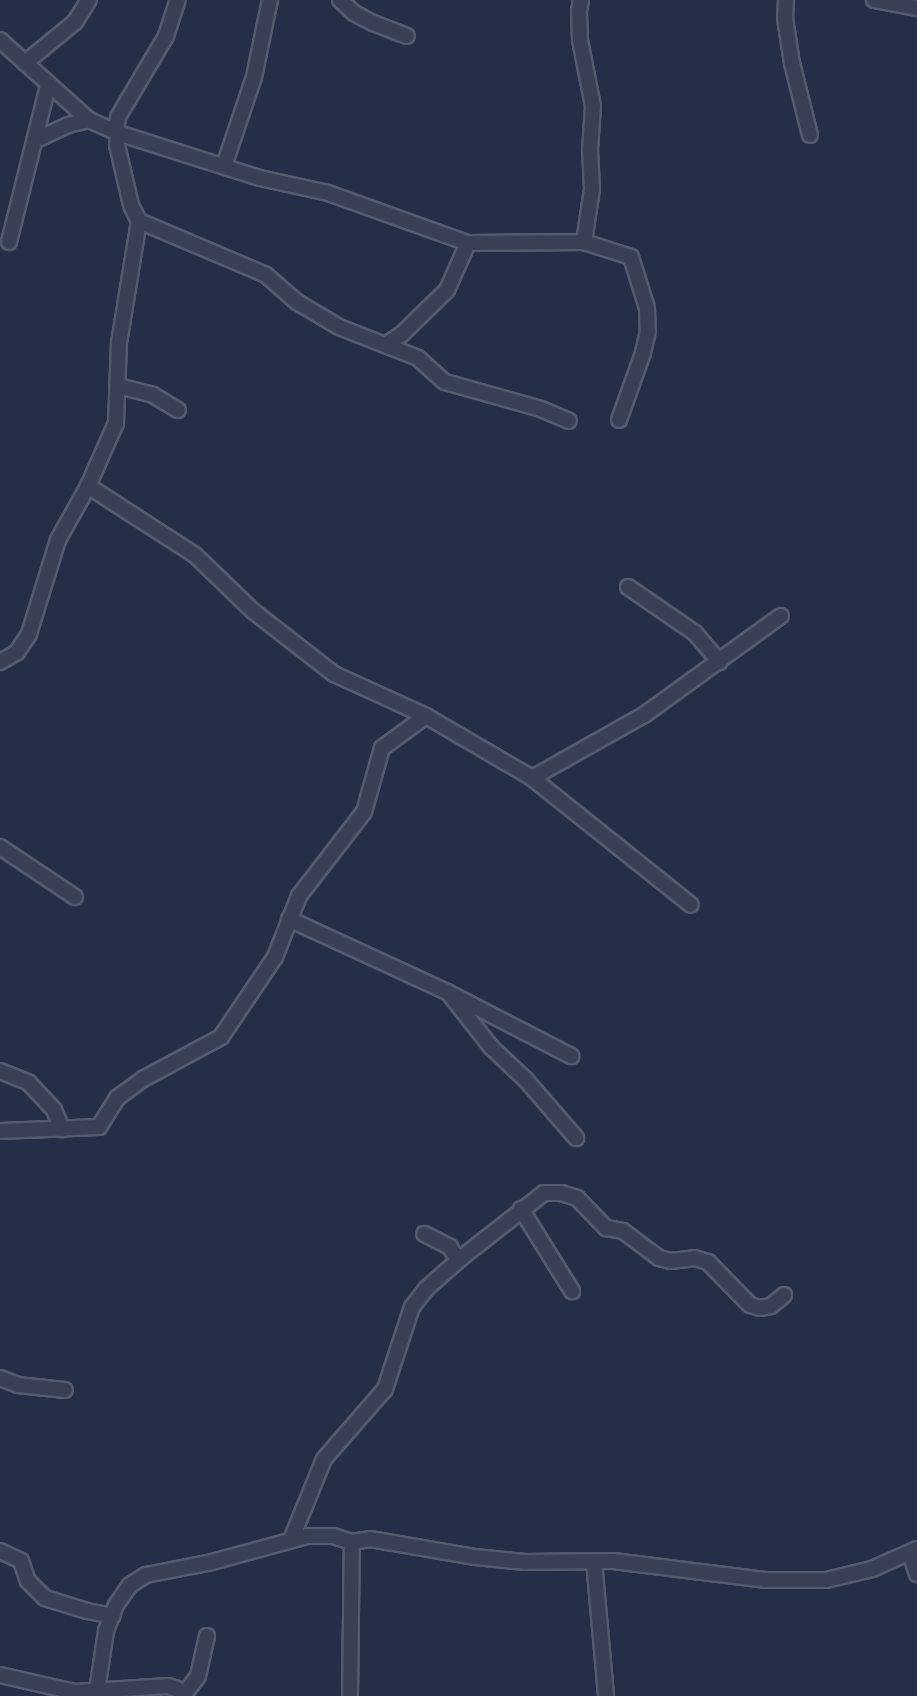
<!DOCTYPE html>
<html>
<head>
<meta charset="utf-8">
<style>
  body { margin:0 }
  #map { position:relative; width:917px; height:1696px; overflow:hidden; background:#242e46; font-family:"Source Sans 3",sans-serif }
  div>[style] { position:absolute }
  .roads { filter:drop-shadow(2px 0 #555b6f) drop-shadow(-2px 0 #555b6f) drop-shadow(0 2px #555b6f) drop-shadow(0 -2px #555b6f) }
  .street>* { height:14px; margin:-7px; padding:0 7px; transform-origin:7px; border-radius:7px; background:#394055 }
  span { translate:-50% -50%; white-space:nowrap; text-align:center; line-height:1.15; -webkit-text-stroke:5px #1e253a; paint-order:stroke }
</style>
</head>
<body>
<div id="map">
  <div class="roads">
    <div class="street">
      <i style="left:340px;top:0;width:19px;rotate:43deg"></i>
      <i style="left:354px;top:13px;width:21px;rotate:28deg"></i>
      <i style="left:373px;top:23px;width:36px;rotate:21deg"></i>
      <i style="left:581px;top:0;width:11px;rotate:100deg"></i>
      <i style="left:579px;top:11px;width:29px;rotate:88deg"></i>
      <i style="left:580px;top:40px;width:67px;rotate:78.9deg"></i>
      <i style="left:593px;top:106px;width:44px;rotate:93.9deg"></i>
      <i style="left:590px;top:150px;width:39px;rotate:87deg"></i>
      <i style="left:592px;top:189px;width:54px;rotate:98.6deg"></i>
      <i style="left:786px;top:0;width:18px;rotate:93deg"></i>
      <i style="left:785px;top:18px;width:46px;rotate:81.2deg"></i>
      <i style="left:792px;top:63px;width:74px;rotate:76deg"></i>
      <i style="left:874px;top:0;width:44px;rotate:10.5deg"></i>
      <i style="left:0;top:40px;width:120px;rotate:42deg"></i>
      <i style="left:89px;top:120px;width:30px;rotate:24deg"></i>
      <i style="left:25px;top:63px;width:65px;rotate:-39.4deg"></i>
      <i style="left:75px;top:22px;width:26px;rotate:-58deg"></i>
      <i style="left:118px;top:133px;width:149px;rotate:17.6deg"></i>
      <i style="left:260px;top:178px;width:70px;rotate:12.4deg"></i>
      <i style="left:328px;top:193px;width:149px;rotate:19.7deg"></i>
      <i style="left:468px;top:243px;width:116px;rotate:-0.5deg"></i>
      <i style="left:584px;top:242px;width:49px;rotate:17.7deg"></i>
      <i style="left:631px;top:257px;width:53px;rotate:72.6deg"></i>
      <i style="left:647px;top:308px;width:23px;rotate:88deg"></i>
      <i style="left:648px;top:331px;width:23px;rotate:103deg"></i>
      <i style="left:643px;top:353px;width:71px;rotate:109.7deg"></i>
      <i style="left:34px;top:141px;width:38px;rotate:-25deg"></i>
      <i style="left:68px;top:125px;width:22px;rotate:-13deg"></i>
      <i style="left:224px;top:166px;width:94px;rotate:-71.4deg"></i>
      <i style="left:254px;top:77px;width:79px;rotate:-78.3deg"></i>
      <i style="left:139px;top:221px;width:138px;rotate:23deg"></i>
      <i style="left:266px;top:275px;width:41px;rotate:41.1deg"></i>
      <i style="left:297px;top:302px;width:49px;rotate:30.8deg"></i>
      <i style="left:339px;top:327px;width:85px;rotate:21.4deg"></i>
      <i style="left:418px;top:358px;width:36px;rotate:42deg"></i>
      <i style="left:445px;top:382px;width:100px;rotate:15.7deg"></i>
      <i style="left:541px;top:409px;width:30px;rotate:23deg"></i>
      <i style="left:9px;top:242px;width:161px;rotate:-76deg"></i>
      <i style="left:385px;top:345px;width:20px;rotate:-33deg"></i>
      <i style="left:402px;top:334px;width:63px;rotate:-44.4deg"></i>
      <i style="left:447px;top:290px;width:51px;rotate:-65.9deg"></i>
      <i style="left:118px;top:386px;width:36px;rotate:14deg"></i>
      <i style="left:153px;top:395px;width:29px;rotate:31deg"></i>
      <i style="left:88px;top:486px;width:127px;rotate:32.8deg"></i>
      <i style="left:195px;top:555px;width:81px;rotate:44deg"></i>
      <i style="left:253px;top:611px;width:103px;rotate:37.9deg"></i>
      <i style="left:334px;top:674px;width:101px;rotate:24.5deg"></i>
      <i style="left:426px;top:716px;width:123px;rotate:30.3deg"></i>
      <i style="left:532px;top:778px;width:203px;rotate:38.6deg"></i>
      <i style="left:628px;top:587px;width:81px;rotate:34.5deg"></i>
      <i style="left:695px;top:633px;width:38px;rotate:50deg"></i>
      <i style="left:0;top:662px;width:20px;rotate:-30deg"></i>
      <i style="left:17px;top:652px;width:22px;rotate:-56deg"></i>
      <i style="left:29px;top:634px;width:98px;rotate:-72.9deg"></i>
      <i style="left:58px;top:540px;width:62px;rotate:-60.9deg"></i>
      <i style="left:88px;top:486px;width:69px;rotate:-66deg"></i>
      <i style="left:116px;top:423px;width:80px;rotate:-87.9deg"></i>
      <i style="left:119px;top:343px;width:124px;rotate:-80.7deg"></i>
      <i style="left:139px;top:221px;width:18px;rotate:-117deg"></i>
      <i style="left:131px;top:205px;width:62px;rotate:-103.1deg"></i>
      <i style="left:117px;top:145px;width:12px;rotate:-85deg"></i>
      <i style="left:118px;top:133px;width:2px;rotate:-153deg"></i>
      <i style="left:116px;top:132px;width:15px;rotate:-82deg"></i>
      <i style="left:118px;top:117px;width:94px;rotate:-59.3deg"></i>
      <i style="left:166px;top:36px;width:38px;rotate:-72deg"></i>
      <i style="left:532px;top:778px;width:129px;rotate:-29.4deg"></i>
      <i style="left:644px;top:715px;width:169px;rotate:-35.9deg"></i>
      <i style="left:0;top:847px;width:90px;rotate:33.7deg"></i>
      <i style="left:289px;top:919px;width:174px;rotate:24.8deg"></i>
      <i style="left:447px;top:992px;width:140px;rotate:27.3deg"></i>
      <i style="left:451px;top:996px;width:65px;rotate:51.9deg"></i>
      <i style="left:491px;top:1047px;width:48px;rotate:43.3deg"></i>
      <i style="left:526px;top:1080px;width:77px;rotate:49.2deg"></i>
      <i style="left:0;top:1071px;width:31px;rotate:22deg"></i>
      <i style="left:29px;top:1083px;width:37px;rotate:47deg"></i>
      <i style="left:54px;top:1110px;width:21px;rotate:67deg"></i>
      <i style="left:0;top:1131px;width:99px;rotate:-2.3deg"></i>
      <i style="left:99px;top:1127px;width:34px;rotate:-58deg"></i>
      <i style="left:117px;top:1098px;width:32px;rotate:-36deg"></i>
      <i style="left:143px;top:1079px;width:89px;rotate:-28.3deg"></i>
      <i style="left:221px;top:1037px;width:97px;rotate:-56deg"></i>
      <i style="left:275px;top:957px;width:66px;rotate:-68.5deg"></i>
      <i style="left:299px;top:896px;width:106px;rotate:-52.3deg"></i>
      <i style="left:364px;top:812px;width:66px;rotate:-74.3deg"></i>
      <i style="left:382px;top:748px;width:54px;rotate:-36deg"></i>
      <i style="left:521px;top:1209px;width:97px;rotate:58.1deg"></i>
      <i style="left:461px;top:1258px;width:105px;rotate:-38.1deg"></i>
      <i style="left:544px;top:1193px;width:17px"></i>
      <i style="left:561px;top:1193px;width:17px;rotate:17deg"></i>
      <i style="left:577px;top:1198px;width:42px;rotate:46deg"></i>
      <i style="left:606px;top:1228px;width:17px;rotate:10deg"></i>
      <i style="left:623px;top:1231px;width:45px;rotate:36.9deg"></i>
      <i style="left:659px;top:1258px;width:12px;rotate:14deg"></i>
      <i style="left:671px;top:1261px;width:23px;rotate:-7deg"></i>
      <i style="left:694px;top:1258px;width:15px;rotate:16deg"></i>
      <i style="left:708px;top:1262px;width:60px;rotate:45.7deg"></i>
      <i style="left:750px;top:1305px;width:10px;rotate:17deg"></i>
      <i style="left:760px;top:1308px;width:11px;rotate:-10deg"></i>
      <i style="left:771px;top:1306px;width:17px;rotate:-40deg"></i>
      <i style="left:0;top:1378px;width:19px;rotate:21deg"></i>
      <i style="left:18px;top:1385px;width:47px;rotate:6.1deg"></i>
      <i style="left:291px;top:1540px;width:87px;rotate:-67.8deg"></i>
      <i style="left:324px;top:1459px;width:93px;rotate:-48.9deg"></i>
      <i style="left:385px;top:1389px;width:86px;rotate:-71.8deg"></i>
      <i style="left:412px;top:1307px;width:24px;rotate:-52deg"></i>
      <i style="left:427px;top:1288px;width:45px;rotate:-41.4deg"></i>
      <i style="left:461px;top:1258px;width:8px;rotate:-150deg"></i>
      <i style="left:454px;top:1254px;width:8px;rotate:-120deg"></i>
      <i style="left:450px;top:1247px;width:29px;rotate:-153deg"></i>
      <i style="left:0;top:1551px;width:23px;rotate:25deg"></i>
      <i style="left:21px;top:1561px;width:21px;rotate:71deg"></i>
      <i style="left:28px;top:1581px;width:24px;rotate:45deg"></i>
      <i style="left:45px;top:1598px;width:44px;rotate:17.2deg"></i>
      <i style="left:87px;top:1611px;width:26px;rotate:11deg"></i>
      <i style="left:910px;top:1553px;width:22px;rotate:72deg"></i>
      <i style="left:594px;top:1561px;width:136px;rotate:84.9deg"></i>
      <i style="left:0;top:1675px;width:77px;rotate:12.8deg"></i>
      <i style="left:75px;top:1692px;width:93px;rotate:-3.7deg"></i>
      <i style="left:168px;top:1686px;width:9px;rotate:18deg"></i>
      <i style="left:177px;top:1689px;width:9px;rotate:54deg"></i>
      <i style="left:97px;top:1691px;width:61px;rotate:-81.5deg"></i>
      <i style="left:106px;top:1631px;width:28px;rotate:-69deg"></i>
      <i style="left:116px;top:1605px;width:24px;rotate:-55deg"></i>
      <i style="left:130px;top:1585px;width:19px;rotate:-32deg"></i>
      <i style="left:146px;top:1575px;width:67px;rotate:-11.1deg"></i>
      <i style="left:212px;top:1562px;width:98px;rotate:-15.3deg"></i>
      <i style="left:307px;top:1536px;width:26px"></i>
      <i style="left:333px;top:1536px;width:20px;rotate:18deg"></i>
      <i style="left:352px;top:1542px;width:18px;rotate:-9deg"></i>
      <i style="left:370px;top:1539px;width:107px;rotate:9.7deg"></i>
      <i style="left:475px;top:1557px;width:50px;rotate:5.7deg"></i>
      <i style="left:525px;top:1562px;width:88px;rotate:-0.7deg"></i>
      <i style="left:613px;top:1561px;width:153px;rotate:7.1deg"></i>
      <i style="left:765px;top:1580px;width:61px"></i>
      <i style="left:826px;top:1580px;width:47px;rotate:-13.4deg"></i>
      <i style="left:872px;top:1569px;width:49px;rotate:-24deg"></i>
      <i style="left:183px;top:1696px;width:25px;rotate:-53deg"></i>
      <i style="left:198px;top:1676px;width:41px;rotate:-77.3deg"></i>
      <i style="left:350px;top:1696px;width:154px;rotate:-89.3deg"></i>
    </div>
  </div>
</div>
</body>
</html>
